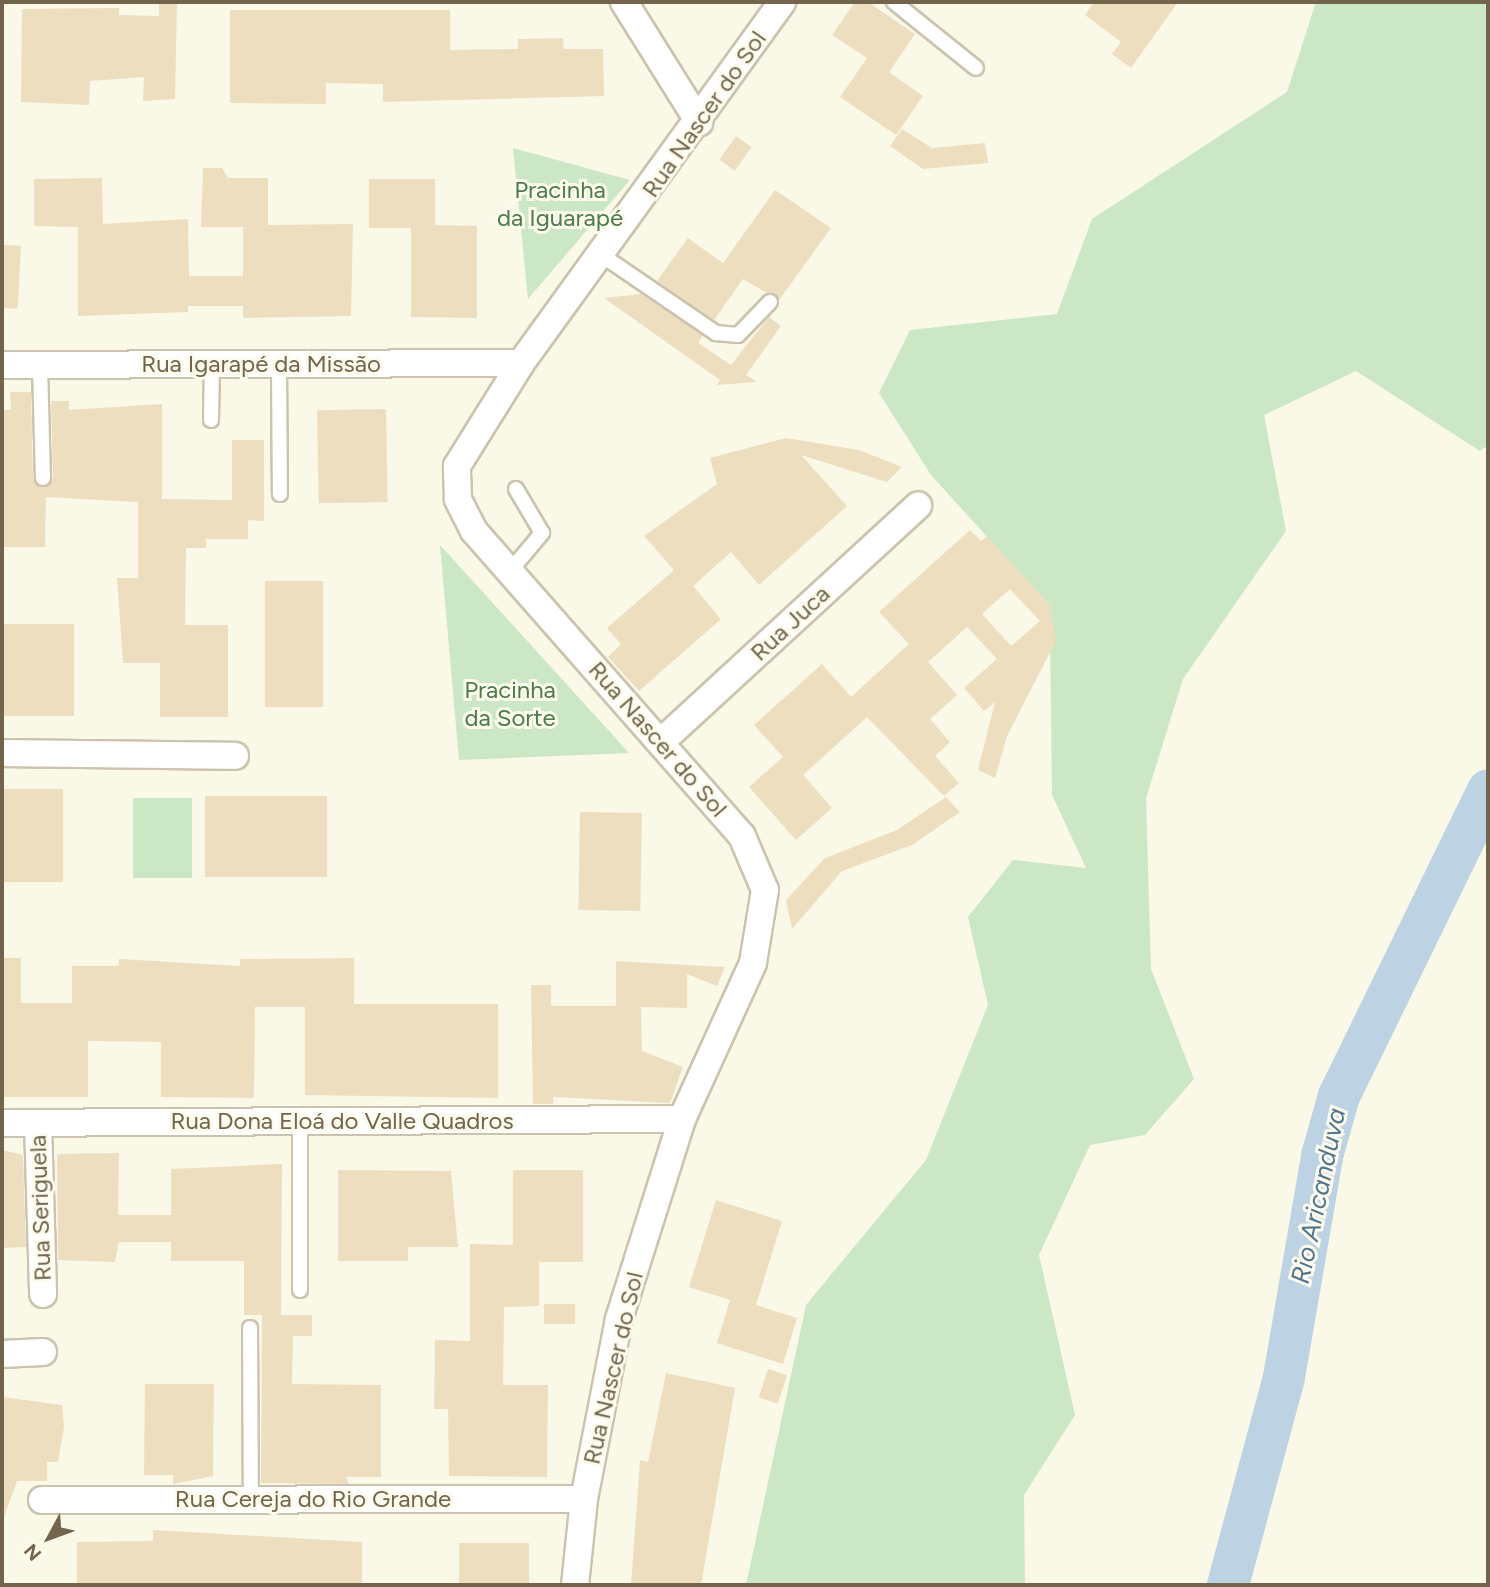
<!DOCTYPE html>
<html>
<head>
<meta charset="utf-8">
<style>
  body { margin:0 }
  #map { position:relative; width:1490px; height:1587px; overflow:hidden; background:#faf8e7; font-family:Figtree,sans-serif }
  div>[style] { position:absolute }
  .green>* { inset:0; background:#cbe7c6; transform-origin:0 0 }
  .river>* { height:42px; margin:-21px; padding:0 21px; transform-origin:21px; border-radius:21px; background:#bdd3e3 }
  .building>* { inset:0; background:#eedec0; transform-origin:0 0 }
  .roads { filter:drop-shadow(2px 0 #cbc3ae) drop-shadow(-2px 0 #cbc3ae) drop-shadow(0 2px #cbc3ae) drop-shadow(0 -2px #cbc3ae) }
  .lane>* { height:14px; margin:-7px; padding:0 7px; transform-origin:7px; border-radius:7px; background:#fff }
  .street>* { height:26px; margin:-13px; padding:0 13px; transform-origin:13px; border-radius:13px; background:#fff }
  span { translate:-50% -50%; white-space:nowrap; text-align:center; line-height:1.15; -webkit-text-stroke:6px #fdfbed; paint-order:stroke }
  .street-label { font-size:24px; color:#72644d }
  .park-label { font-size:24px; color:#4b7c49 }
  .water-label { font-size:26px; color:#507591; font-style:italic }
  .frame { position:absolute; inset:0; border:4px solid #72644d; pointer-events:none }
  .north { position:absolute; left:14px; top:1503px; width:70px; height:70px; -webkit-text-stroke:5px #fdfbed; paint-order:stroke; rotate:229deg; font-size:19px; font-weight:700; line-height:28px; text-align:center; color:#72644d }
  .north::after { content:''; display:block; margin:auto; width:24px; height:32px; background:#72644d; clip-path:polygon(50% 0,100% 100%,50% 72%,0 100%) }
</style>
</head>
<body>
<div id="map">
  <div class="green">
    <i style="clip-path:polygon(1316px 2px,1488px 2px,1488px 445px,1480px 451px,1356px 371px,1264px 415px,1286px 531px,1183px 679px,1146px 798px,1151px 969px,1194px 1079px,1145px 1135px,1090px 1145px,1039px 1255px,1075px 1415px,1024px 1495px,1025px 1585px,746px 1585px,806px 1305px,926px 1160px,988px 1005px,968px 917px,1013px 860px,1086px 868px,1052px 795px,1050px 635px,1041px 596px,931px 475px,879px 393px,910px 330px,1057px 314px,1092px 219px,1287px 92px)"></i>
    <i style="clip-path:polygon(513px 148px,630px 180px,528px 299px)"></i>
    <i style="clip-path:polygon(440px 545px,629px 753px,459px 760px)"></i>
    <i style="left:133px;top:798px;width:59px;height:80px"></i>
  </div>
  <div class="river">
    <i style="left:1228px;top:1585px;width:215px;rotate:-74.9deg"></i>
    <i style="left:1284px;top:1377px;width:224px;rotate:-80.2deg"></i>
    <i style="left:1322px;top:1156px;width:62px;rotate:-74.2deg"></i>
    <i style="left:1339px;top:1096px;width:340px;rotate:-64deg"></i>
  </div>
  <div class="building">
    <i style="clip-path:polygon(159px 2px,177px 2px,175px 99px,143px 101px,144px 77px,90px 81px,89px 105px,21px 102px,22px 9px,119px 8px,119px 15px,159px 16px)"></i>
    <i style="clip-path:polygon(855px 2px,868px 2px,915px 34px,889px 72px,923px 96px,896px 135px,840px 97px,867px 58px,832px 35px)"></i>
    <i style="clip-path:polygon(1094px 2px,1178px 2px,1131px 68px,1112px 54px,1121px 42px,1085px 15px)"></i>
    <i style="clip-path:polygon(230px 10px,450px 10px,450px 50px,518px 49px,518px 39px,563px 38px,564px 49px,603px 49px,604px 96px,383px 102px,383px 84px,326px 83px,326px 104px,230px 103px)"></i>
    <i style="clip-path:polygon(902px 129px,932px 148px,985px 143px,988px 163px,923px 169px,890px 146px)"></i>
    <i style="left:736px;top:136px;width:19px;height:29px;rotate:35deg"></i>
    <i style="clip-path:polygon(203px 168px,222px 168px,228px 178px,268px 178px,268px 225px,353px 224px,351px 316px,243px 318px,243px 306px,188px 306px,188px 312px,78px 316px,78px 227px,34px 226px,34px 179px,102px 178px,103px 224px,188px 219px,189px 276px,243px 276px,243px 227px,201px 227px)"></i>
    <i style="clip-path:polygon(369px 179px,435px 179px,435px 225px,477px 226px,477px 318px,411px 317px,411px 228px,369px 228px)"></i>
    <i style="clip-path:polygon(775px 190px,831px 228px,779px 300px,743px 279px,714px 320px,657px 281px,688px 238px,723px 263px)"></i>
    <i style="left:4px;top:245px;width:17px;height:63px;rotate:3deg"></i>
    <i style="clip-path:polygon(641px 294px,703px 335px,698px 343px,731px 365px,769px 317px,781px 326px,746px 375px,757px 382px,717px 385px,720px 380px,604px 298px)"></i>
    <i style="clip-path:polygon(10px 392px,31px 392px,33px 478px,43px 488px,53px 478px,51px 401px,69px 401px,69px 410px,162px 404px,162px 499px,232px 500px,232px 440px,264px 440px,264px 521px,248px 520px,248px 539px,206px 539px,206px 548px,186px 548px,185px 625px,228px 625px,228px 717px,160px 717px,160px 663px,123px 663px,117px 578px,138px 578px,138px 502px,46px 497px,45px 547px,2px 547px,2px 410px,11px 410px)"></i>
    <i style="left:386px;top:409px;width:93px;height:69px;rotate:89deg"></i>
    <i style="clip-path:polygon(786px 438px,859px 450px,902px 467px,887px 482px,801px 455px,847px 506px,759px 585px,731px 552px,693px 586px,721px 619px,639px 691px,608px 657px,621px 644px,607px 628px,674px 570px,644px 536px,717px 484px,710px 458px)"></i>
    <i style="clip-path:polygon(evenodd,970px 530px,981px 541px,987px 536px,1050px 605px,1056px 641px,1007px 736px,995px 778px,978px 770px,995px 702px,984px 711px,964px 688px,997px 659px,967px 627px,928px 662px,957px 695px,930px 719px,950px 742px,935px 756px,959px 783px,944px 796px,867px 717px,803px 775px,832px 808px,796px 840px,749px 787px,783px 757px,754px 725px,822px 664px,851px 697px,909px 644px,879px 612px,970px 530px,1010px 589px,1040px 621px,1011px 646px,982px 614px,1010px 589px)"></i>
    <i style="left:265px;top:581px;width:58px;height:126px"></i>
    <i style="left:2px;top:624px;width:72px;height:92px"></i>
    <i style="left:2px;top:789px;width:61px;height:93px"></i>
    <i style="left:205px;top:796px;width:122px;height:81px"></i>
    <i style="clip-path:polygon(946px 797px,960px 812px,912px 845px,842px 871px,792px 929px,786px 900px,825px 858px,897px 830px)"></i>
    <i style="left:580px;top:812px;width:62px;height:98px;rotate:1deg"></i>
    <i style="clip-path:polygon(2px 958px,21px 958px,21px 1003px,72px 1003px,72px 966px,119px 966px,119px 959px,240px 966px,240px 959px,354px 958px,354px 1004px,498px 1004px,498px 1098px,305px 1095px,305px 1007px,255px 1007px,254px 1098px,161px 1097px,161px 1042px,88px 1041px,88px 1097px,2px 1097px)"></i>
    <i style="clip-path:polygon(616px 961px,725px 967px,717px 986px,687px 974px,687px 1008px,641px 1007px,642px 1051px,683px 1067px,670px 1103px,553px 1097px,553px 1104px,533px 1104px,531px 985px,551px 985px,551px 1006px,616px 1006px)"></i>
    <i style="clip-path:polygon(2px 1150px,23px 1155px,26px 1247px,2px 1248px)"></i>
    <i style="clip-path:polygon(119px 1153px,118px 1215px,171px 1215px,171px 1169px,282px 1164px,281px 1315px,312px 1315px,312px 1336px,293px 1336px,292px 1384px,381px 1385px,381px 1477px,346px 1477px,349px 1484px,261px 1483px,262px 1315px,244px 1315px,244px 1261px,171px 1261px,171px 1242px,119px 1242px,115px 1262px,58px 1260px,57px 1154px)"></i>
    <i style="clip-path:polygon(338px 1170px,451px 1171px,458px 1247px,408px 1247px,408px 1261px,338px 1261px)"></i>
    <i style="clip-path:polygon(513px 1170px,583px 1170px,583px 1262px,539px 1262px,539px 1306px,504px 1307px,503px 1385px,548px 1385px,547px 1477px,449px 1476px,448px 1409px,434px 1409px,435px 1340px,470px 1341px,470px 1244px,513px 1245px)"></i>
    <i style="clip-path:polygon(716px 1200px,782px 1221px,756px 1305px,797px 1318px,783px 1364px,717px 1343px,730px 1300px,689px 1287px)"></i>
    <i style="left:544px;top:1304px;width:31px;height:20px"></i>
    <i style="left:768px;top:1369px;width:20px;height:30px;rotate:18deg"></i>
    <i style="clip-path:polygon(666px 1373px,735px 1388px,701px 1585px,631px 1585px,640px 1460px,648px 1462px)"></i>
    <i style="clip-path:polygon(145px 1384px,214px 1384px,213px 1476px,173px 1484px,173px 1475px,144px 1475px)"></i>
    <i style="clip-path:polygon(2px 1397px,62px 1405px,64px 1427px,58px 1462px,47px 1462px,47px 1481px,17px 1481px,4px 1517px)"></i>
    <i style="clip-path:polygon(153px 1530px,362px 1542px,362px 1585px,77px 1585px,77px 1542px,153px 1541px)"></i>
    <i style="left:459px;top:1543px;width:70px;height:42px"></i>
  </div>
  <div class="roads">
    <div class="lane">
      <i style="left:894px;top:2px;width:105px;rotate:38.8deg"></i>
      <i style="left:603px;top:256px;width:137px;rotate:34.3deg"></i>
      <i style="left:716px;top:333px;width:22px;rotate:5deg"></i>
      <i style="left:738px;top:335px;width:46px;rotate:-45.9deg"></i>
      <i style="left:279px;top:364px;width:130px;rotate:89.6deg"></i>
      <i style="left:40px;top:365px;width:113px;rotate:88.5deg"></i>
      <i style="left:211px;top:420px;width:56px;rotate:-89deg"></i>
      <i style="left:510px;top:571px;width:50px;rotate:-49.9deg"></i>
      <i style="left:542px;top:533px;width:51px;rotate:-120.6deg"></i>
      <i style="left:300px;top:1290px;width:167px;rotate:-90deg"></i>
      <i style="left:250px;top:1328px;width:171px;rotate:89.7deg"></i>
    </div>
    <div class="street">
      <i style="left:624px;top:2px;width:142px;rotate:58deg"></i>
      <i style="left:2px;top:365px;width:519px;rotate:-0.22deg"></i>
      <i style="left:662px;top:741px;width:348px;rotate:-42.6deg"></i>
      <i style="left:2px;top:753px;width:233px;rotate:0.7deg"></i>
      <i style="left:2px;top:1123px;width:680px;rotate:-0.34deg"></i>
      <i style="left:38px;top:1123px;width:171px;rotate:88.3deg"></i>
      <i style="left:2px;top:1354px;width:41px;rotate:-2.8deg"></i>
      <i style="left:42px;top:1500px;width:542px;rotate:-0.11deg"></i>
      <i style="left:575px;top:1585px;width:86px;rotate:-84deg"></i>
      <i style="left:584px;top:1499px;width:183px;rotate:-79deg"></i>
      <i style="left:619px;top:1319px;width:210px;rotate:-72.5deg"></i>
      <i style="left:682px;top:1119px;width:171px;rotate:-65.5deg"></i>
      <i style="left:753px;top:963px;width:74px;rotate:-80.7deg"></i>
      <i style="left:765px;top:890px;width:59px;rotate:-113.1deg"></i>
      <i style="left:742px;top:836px;width:406px;rotate:-131.3deg"></i>
      <i style="left:474px;top:531px;width:36px;rotate:-117deg"></i>
      <i style="left:458px;top:499px;width:33px;rotate:-92deg"></i>
      <i style="left:457px;top:466px;width:121px;rotate:-58.1deg"></i>
      <i style="left:521px;top:363px;width:445px;rotate:-54.1deg"></i>
    </div>
  </div>
  <div class="street-label">
    <span style="left:704px;top:114px;rotate:-55deg">Rua Nascer do Sol</span>
    <span style="left:261px;top:364px">Rua Igarapé da Missão</span>
    <span style="left:790px;top:623px;rotate:-43deg">Rua Juca</span>
    <span style="left:658px;top:739px;rotate:49deg">Rua Nascer do Sol</span>
    <span style="left:342px;top:1121px">Rua Dona Eloá do Valle Quadros</span>
    <span style="left:40px;top:1208px;rotate:-92deg">Rua Seriguela</span>
    <span style="left:613px;top:1368px;rotate:-77deg">Rua Nascer do Sol</span>
    <span style="left:313px;top:1499px">Rua Cereja do Rio Grande</span>
  </div>
  <div class="park-label">
    <span style="left:560px;top:204px">Pracinha<br>da Iguarapé</span>
    <span style="left:510px;top:704px">Pracinha<br>da Sorte</span>
  </div>
  <div class="water-label">
    <span style="left:1319px;top:1196px;rotate:-78deg">Rio Aricanduva</span>
  </div>
  <div class="frame"></div>
  <div class="north">N</div>
</div>
</body>
</html>
